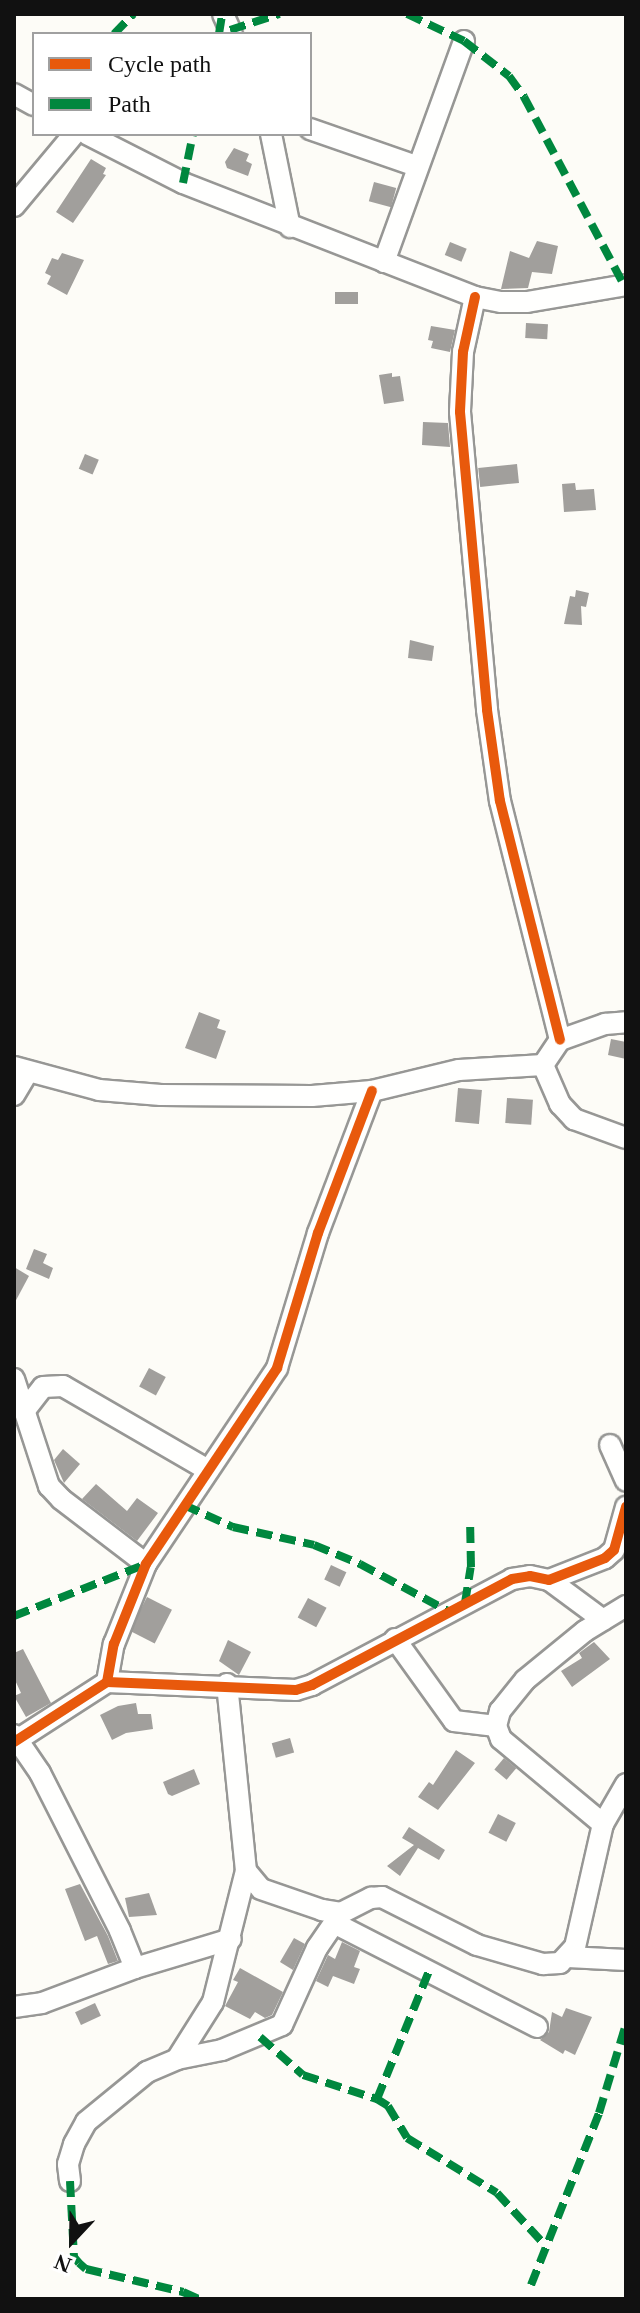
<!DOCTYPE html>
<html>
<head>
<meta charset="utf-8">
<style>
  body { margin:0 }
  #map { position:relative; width:640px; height:2313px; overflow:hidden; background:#fdfcf7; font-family:Georgia,serif }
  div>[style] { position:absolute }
  .building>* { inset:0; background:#a19f9c; transform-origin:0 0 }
  .roads { filter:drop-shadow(2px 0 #979795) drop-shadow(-2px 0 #979795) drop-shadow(0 2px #979795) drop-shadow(0 -2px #979795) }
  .street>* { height:20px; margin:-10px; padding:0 10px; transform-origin:10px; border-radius:10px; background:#fffffe }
  .quiet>* { height:8px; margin-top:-4px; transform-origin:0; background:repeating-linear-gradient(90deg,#00873e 0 16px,transparent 0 24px) }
  .cycleway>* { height:10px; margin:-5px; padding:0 5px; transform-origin:5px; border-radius:5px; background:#e8590c }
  span { translate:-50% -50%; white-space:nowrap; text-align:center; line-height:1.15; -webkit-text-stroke:8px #fff; paint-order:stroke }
  .frame { position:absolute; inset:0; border:16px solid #111; pointer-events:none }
  .legend { position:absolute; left:32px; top:32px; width:280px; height:104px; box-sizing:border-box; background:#fff; border:2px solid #a0a0a0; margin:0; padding:10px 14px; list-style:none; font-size:24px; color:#111 }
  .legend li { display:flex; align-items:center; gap:16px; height:40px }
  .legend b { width:40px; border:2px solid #a0a0a0 }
  .north { position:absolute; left:32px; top:2201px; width:80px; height:80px; -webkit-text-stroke:6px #fff; paint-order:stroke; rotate:202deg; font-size:22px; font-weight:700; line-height:32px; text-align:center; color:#111 }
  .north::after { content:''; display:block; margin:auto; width:28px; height:36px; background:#111; clip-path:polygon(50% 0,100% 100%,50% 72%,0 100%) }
</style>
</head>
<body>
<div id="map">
  <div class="building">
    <i style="clip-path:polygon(234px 148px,249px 154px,246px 161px,252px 164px,248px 176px,227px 168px,225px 162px)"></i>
    <i style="clip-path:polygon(91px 159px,106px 168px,103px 174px,106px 175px,73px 223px,56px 212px)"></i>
    <i style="left:374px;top:182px;width:23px;height:20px;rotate:15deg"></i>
    <i style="clip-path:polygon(537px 241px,558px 246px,552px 274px,532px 272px,528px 288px,501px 289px,510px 251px,529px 258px)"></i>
    <i style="left:450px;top:242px;width:18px;height:14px;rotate:22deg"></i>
    <i style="clip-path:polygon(62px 253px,84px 260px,67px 295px,47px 284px,51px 276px,45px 273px,52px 258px,58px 260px)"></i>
    <i style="left:335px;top:292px;width:23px;height:12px"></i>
    <i style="left:526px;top:323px;width:22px;height:15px;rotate:3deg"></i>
    <i style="clip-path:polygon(431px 326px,455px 330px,450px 352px,431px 348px,433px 341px,428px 340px)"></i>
    <i style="clip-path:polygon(392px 373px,392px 377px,400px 376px,404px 401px,384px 404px,379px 375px)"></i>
    <i style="clip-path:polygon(423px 422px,448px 423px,450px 447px,422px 445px)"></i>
    <i style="left:85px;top:454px;width:15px;height:16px;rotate:23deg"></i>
    <i style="left:517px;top:464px;width:19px;height:39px;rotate:84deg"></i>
    <i style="clip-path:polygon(575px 483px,576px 490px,594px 489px,596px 510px,564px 512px,562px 484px)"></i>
    <i style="clip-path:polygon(576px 590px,589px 593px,586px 607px,581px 606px,582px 625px,564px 624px,570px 596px,575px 597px)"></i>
    <i style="clip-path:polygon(410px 640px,434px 646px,432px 661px,408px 658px)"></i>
    <i style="clip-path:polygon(199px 1012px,220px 1020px,217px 1028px,226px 1031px,216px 1059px,185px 1048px)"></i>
    <i style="clip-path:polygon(611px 1039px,626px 1042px,626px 1059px,608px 1055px)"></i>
    <i style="left:458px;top:1088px;width:24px;height:34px;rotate:5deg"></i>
    <i style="left:507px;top:1098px;width:26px;height:25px;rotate:4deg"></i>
    <i style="clip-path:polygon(34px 1249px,47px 1254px,43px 1263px,53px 1268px,49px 1279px,26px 1269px)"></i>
    <i style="clip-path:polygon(14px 1267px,29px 1276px,14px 1304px)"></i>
    <i style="left:149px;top:1368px;width:19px;height:21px;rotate:28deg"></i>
    <i style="clip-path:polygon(63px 1449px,80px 1464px,64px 1483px,54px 1460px)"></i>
    <i style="clip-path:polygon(96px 1484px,127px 1511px,137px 1498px,158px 1513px,137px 1541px,82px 1499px)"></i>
    <i style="left:331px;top:1565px;width:17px;height:16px;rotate:25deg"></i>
    <i style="left:147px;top:1597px;width:28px;height:38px;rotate:27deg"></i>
    <i style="left:308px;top:1598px;width:21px;height:22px;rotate:28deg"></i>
    <i style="clip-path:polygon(228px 1640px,251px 1652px,239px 1675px,219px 1661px)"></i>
    <i style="clip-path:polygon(594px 1642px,610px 1659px,572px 1687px,561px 1671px,582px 1658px,579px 1653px)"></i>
    <i style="clip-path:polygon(23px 1649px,51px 1703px,26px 1717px,14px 1696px,21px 1693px,14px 1678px,14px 1653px)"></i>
    <i style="clip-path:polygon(136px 1703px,138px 1714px,151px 1714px,153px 1729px,126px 1733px,112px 1740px,100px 1715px,118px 1706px)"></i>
    <i style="left:290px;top:1738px;width:15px;height:19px;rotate:74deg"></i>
    <i style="clip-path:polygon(456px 1750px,475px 1763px,438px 1810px,418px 1797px,429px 1782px,433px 1785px)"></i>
    <i style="left:504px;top:1758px;width:16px;height:15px;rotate:40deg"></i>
    <i style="clip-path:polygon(194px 1769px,200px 1784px,172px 1796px,168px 1794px,163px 1782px)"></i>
    <i style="left:498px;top:1814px;width:20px;height:21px;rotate:27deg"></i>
    <i style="clip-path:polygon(409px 1827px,445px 1850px,439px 1860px,418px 1848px,400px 1876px,387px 1866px,414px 1845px,402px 1838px)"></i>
    <i style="clip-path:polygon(80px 1884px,108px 1936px,118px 1961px,108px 1964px,97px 1936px,85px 1941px,65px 1889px)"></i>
    <i style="clip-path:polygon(149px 1893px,157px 1915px,129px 1917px,125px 1898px)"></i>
    <i style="clip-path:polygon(294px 1938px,305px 1944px,293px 1970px,280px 1962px)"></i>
    <i style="clip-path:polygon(342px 1942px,360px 1951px,354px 1967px,360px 1969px,354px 1984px,333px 1976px,328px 1987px,316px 1981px,328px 1955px,335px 1959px)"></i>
    <i style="clip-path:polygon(240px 1968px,283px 1992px,272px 2015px,265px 2018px,255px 2012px,250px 2019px,225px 2006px,238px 1982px,233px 1980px)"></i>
    <i style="left:95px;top:2003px;width:14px;height:22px;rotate:65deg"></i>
    <i style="clip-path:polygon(566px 2008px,592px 2017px,575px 2055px,565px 2050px,563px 2054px,540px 2040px,549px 2032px,552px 2012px,562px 2017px)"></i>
  </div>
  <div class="roads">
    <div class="street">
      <i style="left:223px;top:14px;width:22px;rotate:66deg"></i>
      <i style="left:14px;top:94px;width:23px;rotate:29deg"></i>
      <i style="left:310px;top:129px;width:112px;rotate:19.2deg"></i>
      <i style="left:87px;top:134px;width:108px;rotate:27deg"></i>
      <i style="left:183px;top:183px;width:313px;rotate:21.3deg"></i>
      <i style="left:475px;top:297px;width:26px;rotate:11deg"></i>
      <i style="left:501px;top:302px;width:26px"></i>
      <i style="left:527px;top:302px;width:100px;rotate:-9.7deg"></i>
      <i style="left:271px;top:134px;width:95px;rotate:78.5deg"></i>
      <i style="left:14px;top:206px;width:94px;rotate:-50.2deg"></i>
      <i style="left:384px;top:262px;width:235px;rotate:-70.1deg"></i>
      <i style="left:475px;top:297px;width:56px;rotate:102.3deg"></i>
      <i style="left:463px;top:352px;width:60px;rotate:92.9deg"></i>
      <i style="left:460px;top:412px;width:299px;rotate:84.8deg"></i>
      <i style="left:487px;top:710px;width:92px;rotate:81.9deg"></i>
      <i style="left:500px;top:801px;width:246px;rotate:75.9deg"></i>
      <i style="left:543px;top:1065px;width:43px;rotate:66.4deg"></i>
      <i style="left:560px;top:1104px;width:21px;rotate:47deg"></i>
      <i style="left:574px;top:1119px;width:55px;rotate:20.1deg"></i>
      <i style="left:14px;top:1067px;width:88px;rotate:15.1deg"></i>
      <i style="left:99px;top:1090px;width:62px;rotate:4.6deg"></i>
      <i style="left:161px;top:1095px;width:151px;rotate:0.4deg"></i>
      <i style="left:312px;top:1096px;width:60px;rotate:-4.8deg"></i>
      <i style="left:372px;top:1091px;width:89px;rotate:-13.6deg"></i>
      <i style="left:459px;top:1070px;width:84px;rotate:-3.4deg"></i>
      <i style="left:543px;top:1065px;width:30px;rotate:-56deg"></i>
      <i style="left:560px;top:1040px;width:48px;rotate:-19.6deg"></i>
      <i style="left:605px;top:1024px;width:21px;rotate:-5deg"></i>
      <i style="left:14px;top:1095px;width:27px;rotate:-59deg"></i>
      <i style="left:14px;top:1379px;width:113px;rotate:71.9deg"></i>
      <i style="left:49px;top:1486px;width:18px;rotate:47deg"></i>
      <i style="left:61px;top:1499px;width:107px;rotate:37.4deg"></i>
      <i style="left:25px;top:1410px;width:29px;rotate:-52deg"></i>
      <i style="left:43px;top:1387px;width:20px;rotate:-3deg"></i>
      <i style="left:63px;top:1386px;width:168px;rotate:30.1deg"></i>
      <i style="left:610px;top:1445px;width:39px;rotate:66deg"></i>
      <i style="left:549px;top:1580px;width:67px;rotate:36.5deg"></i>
      <i style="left:395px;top:1639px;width:101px;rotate:54.3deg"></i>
      <i style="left:454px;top:1721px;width:42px;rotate:6.8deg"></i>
      <i style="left:107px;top:1682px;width:39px;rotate:-80deg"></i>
      <i style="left:114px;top:1644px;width:86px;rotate:-68.2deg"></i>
      <i style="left:146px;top:1564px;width:236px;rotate:-56.2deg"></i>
      <i style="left:277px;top:1368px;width:141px;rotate:-73.1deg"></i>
      <i style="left:318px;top:1233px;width:152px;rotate:-69.2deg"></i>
      <i style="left:14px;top:1735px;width:46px;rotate:55.6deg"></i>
      <i style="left:40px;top:1773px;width:177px;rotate:63.1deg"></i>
      <i style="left:120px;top:1931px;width:40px;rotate:68deg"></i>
      <i style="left:14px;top:1742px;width:111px;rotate:-32.8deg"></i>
      <i style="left:107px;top:1682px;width:189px;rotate:2.4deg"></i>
      <i style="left:296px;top:1690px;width:17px;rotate:-17deg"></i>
      <i style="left:312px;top:1685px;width:226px;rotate:-27.9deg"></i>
      <i style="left:512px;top:1579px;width:18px;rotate:-9deg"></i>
      <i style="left:530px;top:1576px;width:19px;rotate:12deg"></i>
      <i style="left:549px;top:1580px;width:60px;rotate:-21.4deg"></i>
      <i style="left:605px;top:1558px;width:12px;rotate:-42deg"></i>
      <i style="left:614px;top:1550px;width:45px;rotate:-74.4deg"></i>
      <i style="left:603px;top:1824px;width:133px;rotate:-140.2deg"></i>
      <i style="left:501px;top:1739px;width:14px;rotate:-111deg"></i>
      <i style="left:496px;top:1726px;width:16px;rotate:-75deg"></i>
      <i style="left:500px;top:1711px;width:40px;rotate:-51deg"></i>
      <i style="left:525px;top:1680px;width:77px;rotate:-39.2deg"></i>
      <i style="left:585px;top:1631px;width:48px;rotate:-31.4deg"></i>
      <i style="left:246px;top:1871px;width:23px;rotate:50deg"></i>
      <i style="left:261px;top:1889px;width:65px;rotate:19deg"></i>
      <i style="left:322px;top:1910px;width:19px;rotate:9deg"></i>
      <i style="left:341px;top:1913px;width:34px;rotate:-27deg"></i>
      <i style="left:371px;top:1898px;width:11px;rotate:-5deg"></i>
      <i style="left:382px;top:1897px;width:106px;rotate:26.8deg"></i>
      <i style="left:477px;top:1945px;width:69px;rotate:16.1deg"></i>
      <i style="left:543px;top:1964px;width:17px;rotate:-3deg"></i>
      <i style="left:560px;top:1963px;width:22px;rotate:-47deg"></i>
      <i style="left:575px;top:1947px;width:126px;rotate:-77.2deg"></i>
      <i style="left:603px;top:1824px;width:46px;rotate:-60.1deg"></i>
      <i style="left:334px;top:1923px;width:228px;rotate:27.1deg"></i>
      <i style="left:568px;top:1957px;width:58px;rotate:3deg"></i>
      <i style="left:14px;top:2007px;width:28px;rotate:-8deg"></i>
      <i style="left:42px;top:2003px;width:99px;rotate:-20.6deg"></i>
      <i style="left:135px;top:1968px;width:100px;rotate:-16.8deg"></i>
      <i style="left:177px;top:2059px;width:46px;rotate:-11.3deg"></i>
      <i style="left:222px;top:2050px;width:65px;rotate:-22.6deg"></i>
      <i style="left:282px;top:2025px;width:85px;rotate:-65.6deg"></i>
      <i style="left:317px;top:1948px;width:42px;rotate:-55.6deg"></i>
      <i style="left:70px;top:2181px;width:17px;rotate:-97deg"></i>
      <i style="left:68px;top:2164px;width:21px;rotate:-73deg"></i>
      <i style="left:74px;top:2144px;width:25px;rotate:-61deg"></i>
      <i style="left:86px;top:2122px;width:79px;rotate:-39.3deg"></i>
      <i style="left:147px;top:2072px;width:33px;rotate:-23deg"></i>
      <i style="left:177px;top:2059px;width:67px;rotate:-57.7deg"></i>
      <i style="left:213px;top:2002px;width:135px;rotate:-75.9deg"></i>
      <i style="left:246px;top:1871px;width:188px;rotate:-95.8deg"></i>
    </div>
  </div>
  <div class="quiet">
    <i style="left:407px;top:14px;width:63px;rotate:25.3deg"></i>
    <i style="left:464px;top:41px;width:57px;rotate:37.9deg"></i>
    <i style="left:509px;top:76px;width:26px;rotate:54deg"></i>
    <i style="left:524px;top:97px;width:213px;rotate:62deg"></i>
    <i style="left:230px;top:30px;width:52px;rotate:-18.1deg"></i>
    <i style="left:114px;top:34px;width:28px;rotate:-46deg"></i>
    <i style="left:219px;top:34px;width:18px;rotate:-81deg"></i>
    <i style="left:183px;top:183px;width:50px;rotate:-78.5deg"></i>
    <i style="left:184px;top:1505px;width:54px;rotate:24.2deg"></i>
    <i style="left:233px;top:1527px;width:83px;rotate:12.5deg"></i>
    <i style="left:314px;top:1545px;width:50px;rotate:22.4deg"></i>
    <i style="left:360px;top:1564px;width:100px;rotate:28.1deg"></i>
    <i style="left:465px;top:1603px;width:36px;rotate:-81deg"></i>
    <i style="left:471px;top:1567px;width:46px;rotate:-91.2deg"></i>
    <i style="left:14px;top:1616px;width:142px;rotate:-21.5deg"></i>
    <i style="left:260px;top:2037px;width:57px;rotate:41.5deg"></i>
    <i style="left:303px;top:2075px;width:78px;rotate:18deg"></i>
    <i style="left:377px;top:2099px;width:13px;rotate:32deg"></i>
    <i style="left:388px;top:2106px;width:37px;rotate:59deg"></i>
    <i style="left:407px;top:2138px;width:105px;rotate:31.4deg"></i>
    <i style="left:497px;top:2193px;width:71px;rotate:47.3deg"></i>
    <i style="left:377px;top:2099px;width:138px;rotate:-67.9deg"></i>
    <i style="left:70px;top:2181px;width:76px;rotate:87deg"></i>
    <i style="left:74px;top:2257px;width:8px;rotate:50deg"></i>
    <i style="left:79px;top:2263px;width:9px;rotate:41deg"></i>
    <i style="left:86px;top:2269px;width:100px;rotate:13.3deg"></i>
    <i style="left:183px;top:2292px;width:17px;rotate:24deg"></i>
    <i style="left:531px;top:2285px;width:185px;rotate:-68.4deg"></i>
    <i style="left:599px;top:2113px;width:93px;rotate:-73.1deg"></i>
  </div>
  <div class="cycleway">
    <i style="left:475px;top:297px;width:56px;rotate:102.3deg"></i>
    <i style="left:463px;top:352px;width:60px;rotate:92.9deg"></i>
    <i style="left:460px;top:412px;width:299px;rotate:84.8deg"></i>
    <i style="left:487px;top:710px;width:92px;rotate:81.9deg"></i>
    <i style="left:500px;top:801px;width:246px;rotate:75.9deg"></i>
    <i style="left:107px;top:1682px;width:39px;rotate:-80deg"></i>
    <i style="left:114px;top:1644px;width:86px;rotate:-68.2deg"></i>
    <i style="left:146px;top:1564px;width:236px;rotate:-56.2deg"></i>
    <i style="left:277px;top:1368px;width:141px;rotate:-73.1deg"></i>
    <i style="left:318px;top:1233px;width:152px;rotate:-69.2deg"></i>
    <i style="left:14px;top:1742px;width:111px;rotate:-32.8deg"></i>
    <i style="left:107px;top:1682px;width:189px;rotate:2.4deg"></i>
    <i style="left:296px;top:1690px;width:17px;rotate:-17deg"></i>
    <i style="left:312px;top:1685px;width:226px;rotate:-27.9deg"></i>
    <i style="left:512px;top:1579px;width:18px;rotate:-9deg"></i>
    <i style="left:530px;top:1576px;width:19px;rotate:12deg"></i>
    <i style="left:549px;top:1580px;width:60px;rotate:-21.4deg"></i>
    <i style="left:605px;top:1558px;width:12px;rotate:-42deg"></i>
    <i style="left:614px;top:1550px;width:45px;rotate:-74.4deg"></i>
  </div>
  <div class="frame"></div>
  <ul class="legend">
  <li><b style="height:10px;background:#e8590c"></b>Cycle path</li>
  <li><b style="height:10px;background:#00873e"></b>Path</li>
  </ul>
  <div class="north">N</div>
</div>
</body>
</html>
